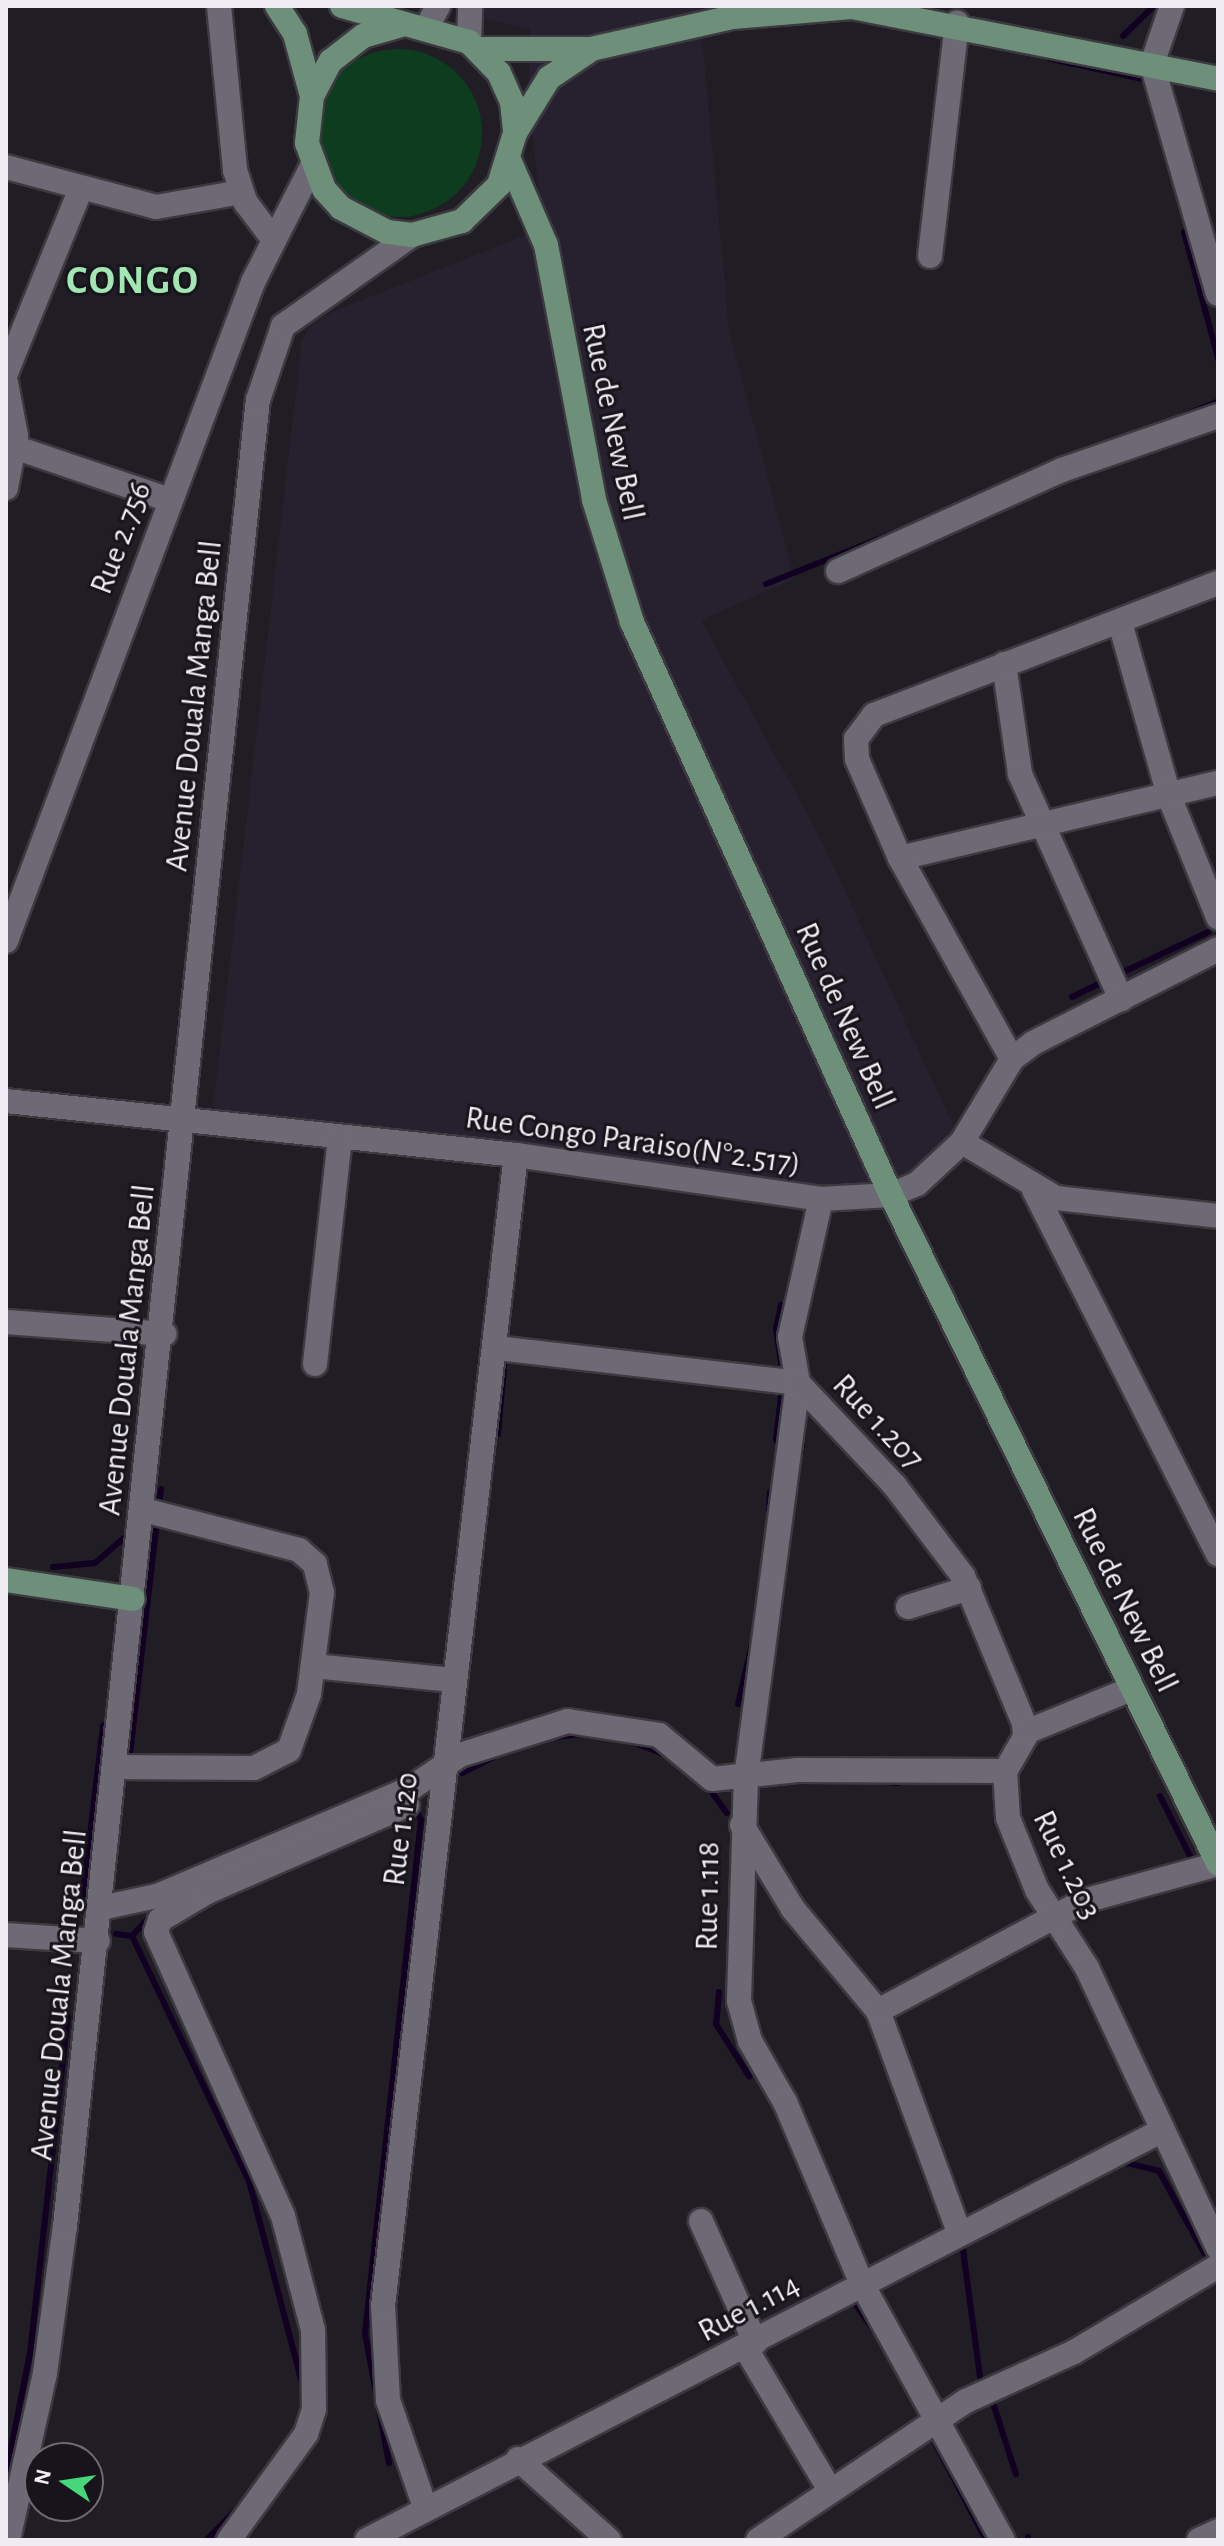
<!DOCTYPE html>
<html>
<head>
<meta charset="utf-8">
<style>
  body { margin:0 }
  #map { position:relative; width:1224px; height:2546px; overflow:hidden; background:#201d25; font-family:"Alegreya Sans",sans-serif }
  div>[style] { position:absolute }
  .built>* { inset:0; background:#27212f }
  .green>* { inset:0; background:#0d3c1e }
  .round { border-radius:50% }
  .stream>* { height:6px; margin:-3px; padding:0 3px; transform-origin:3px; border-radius:3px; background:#102 }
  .roads { filter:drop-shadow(2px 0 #3c3a40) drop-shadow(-2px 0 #3c3a40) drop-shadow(0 2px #3c3a40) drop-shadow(0 -2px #3c3a40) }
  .minor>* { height:24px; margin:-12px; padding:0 12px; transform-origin:12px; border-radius:12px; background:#6e6a75 }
  .major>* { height:24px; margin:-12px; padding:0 12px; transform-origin:12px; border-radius:12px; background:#6e907a }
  span { translate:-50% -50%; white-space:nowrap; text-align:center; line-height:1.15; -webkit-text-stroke:6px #17141c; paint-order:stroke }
  .street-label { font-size:32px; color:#efedf3 }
  .district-label { font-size:40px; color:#a2e7b3; font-weight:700; letter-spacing:2px }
  .frame { position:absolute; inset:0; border:8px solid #efedf3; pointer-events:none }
  .north { position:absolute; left:24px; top:2442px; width:80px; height:80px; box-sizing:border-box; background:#17141c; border:2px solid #6d6b72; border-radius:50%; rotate:283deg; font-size:22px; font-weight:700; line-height:32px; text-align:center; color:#efedf3 }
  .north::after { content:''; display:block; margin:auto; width:28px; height:36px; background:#46d77a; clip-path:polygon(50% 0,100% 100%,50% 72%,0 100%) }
</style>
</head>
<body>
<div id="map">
  <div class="built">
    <i style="clip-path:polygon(475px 6px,699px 6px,729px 331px,794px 579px,701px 620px,822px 841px,955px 1130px,906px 1195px,842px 1203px,211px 1127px,302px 341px,311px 325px,332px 312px,523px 236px,541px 213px,528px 95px,530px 29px,476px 17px)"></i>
  </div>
  <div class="green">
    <i class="round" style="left:314px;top:49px;width:168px;height:168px"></i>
  </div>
  <div class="stream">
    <i style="left:1123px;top:36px;width:43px;rotate:-44.1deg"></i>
    <i style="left:1049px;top:58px;width:25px;rotate:14deg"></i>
    <i style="left:1075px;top:64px;width:74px;rotate:12.5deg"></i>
    <i style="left:1184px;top:232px;width:131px;rotate:74.9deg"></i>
    <i style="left:1185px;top:415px;width:35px;rotate:-22deg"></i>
    <i style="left:766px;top:584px;width:140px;rotate:-21.8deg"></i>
    <i style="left:1115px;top:976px;width:103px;rotate:-25.3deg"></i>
    <i style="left:1072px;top:997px;width:37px;rotate:-26deg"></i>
    <i style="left:781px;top:1305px;width:24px;rotate:102deg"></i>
    <i style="left:776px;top:1328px;width:49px;rotate:81.7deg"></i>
    <i style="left:498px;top:1434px;width:78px;rotate:-84.9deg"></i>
    <i style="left:776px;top:1440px;width:53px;rotate:-83.5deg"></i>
    <i style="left:801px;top:1452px;width:41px;rotate:-84.4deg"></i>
    <i style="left:158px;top:1509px;width:20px;rotate:-81deg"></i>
    <i style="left:769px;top:1509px;width:17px;rotate:-87deg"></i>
    <i style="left:53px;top:1567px;width:42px;rotate:-5.4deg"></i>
    <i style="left:95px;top:1563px;width:37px;rotate:-41deg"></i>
    <i style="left:738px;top:1704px;width:62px;rotate:-76.9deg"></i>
    <i style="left:555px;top:1737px;width:25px;rotate:-7deg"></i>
    <i style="left:630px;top:1741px;width:41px;rotate:21.5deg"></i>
    <i style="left:129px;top:1763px;width:245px;rotate:-83.4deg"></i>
    <i style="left:462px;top:1773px;width:37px;rotate:-27deg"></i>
    <i style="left:885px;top:1782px;width:13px;rotate:4deg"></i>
    <i style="left:708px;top:1787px;width:32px;rotate:54deg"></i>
    <i style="left:1160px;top:1796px;width:76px;rotate:63.4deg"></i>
    <i style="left:82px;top:1902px;width:178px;rotate:-83.2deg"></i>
    <i style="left:116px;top:1934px;width:16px;rotate:7deg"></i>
    <i style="left:132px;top:1936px;width:272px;rotate:64.5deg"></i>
    <i style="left:249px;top:2181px;width:213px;rotate:75.3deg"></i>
    <i style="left:132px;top:1936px;width:41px;rotate:-47deg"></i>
    <i style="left:719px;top:1992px;width:32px;rotate:95deg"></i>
    <i style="left:716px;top:2024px;width:62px;rotate:57.6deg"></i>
    <i style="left:1123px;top:2162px;width:37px;rotate:14deg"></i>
    <i style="left:1159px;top:2171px;width:94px;rotate:61.2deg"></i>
    <i style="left:962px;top:2242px;width:136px;rotate:82.4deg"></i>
    <i style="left:856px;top:2305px;width:33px;rotate:55deg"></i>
    <i style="left:993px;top:2403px;width:75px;rotate:72.1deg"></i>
    <i style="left:930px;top:2433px;width:121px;rotate:62.4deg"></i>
    <i style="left:389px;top:2463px;width:132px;rotate:-100.5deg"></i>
    <i style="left:365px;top:2333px;width:516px;rotate:-83.77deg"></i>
    <i style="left:421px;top:1820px;width:16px;rotate:-117deg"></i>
    <i style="left:6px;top:2474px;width:123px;rotate:-78.8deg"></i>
    <i style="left:30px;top:2353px;width:339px;rotate:-83.6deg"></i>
    <i style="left:1028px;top:2537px;width:3px;rotate:72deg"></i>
    <i style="left:206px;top:2540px;width:51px;rotate:-45deg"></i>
  </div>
  <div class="roads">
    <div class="minor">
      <i style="left:219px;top:6px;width:165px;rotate:84.4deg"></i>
      <i style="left:235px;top:170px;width:35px;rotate:72deg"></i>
      <i style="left:246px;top:203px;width:41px;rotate:52.9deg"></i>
      <i style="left:1172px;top:6px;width:61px;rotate:109deg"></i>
      <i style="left:1152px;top:64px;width:239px;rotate:74deg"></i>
      <i style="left:427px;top:27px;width:24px;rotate:-62deg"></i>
      <i style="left:469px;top:42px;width:36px;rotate:-88deg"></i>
      <i style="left:6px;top:167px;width:155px;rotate:14.9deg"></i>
      <i style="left:156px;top:207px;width:86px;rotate:-10deg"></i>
      <i style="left:930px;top:256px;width:235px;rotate:-83.4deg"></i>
      <i style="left:6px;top:373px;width:200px;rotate:-67.9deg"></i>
      <i style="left:6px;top:383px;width:54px;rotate:79.3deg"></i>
      <i style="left:16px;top:436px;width:53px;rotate:100.9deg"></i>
      <i style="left:14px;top:447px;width:165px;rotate:18.8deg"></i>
      <i style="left:838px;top:571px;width:246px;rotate:-24.3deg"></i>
      <i style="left:1062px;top:470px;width:165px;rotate:-19.1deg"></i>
      <i style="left:1121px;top:626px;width:177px;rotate:74.2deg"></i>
      <i style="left:1169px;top:796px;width:131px;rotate:68deg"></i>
      <i style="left:1004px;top:664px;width:111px;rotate:81.7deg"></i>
      <i style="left:1020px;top:774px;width:247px;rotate:65.8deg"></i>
      <i style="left:900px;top:858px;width:327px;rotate:-13.3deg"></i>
      <i style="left:6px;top:941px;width:704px;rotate:-69.45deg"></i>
      <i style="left:253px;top:282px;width:130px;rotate:-63deg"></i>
      <i style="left:1012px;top:1059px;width:230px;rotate:-119.1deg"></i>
      <i style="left:900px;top:858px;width:108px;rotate:-113.5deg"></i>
      <i style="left:857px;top:759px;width:20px;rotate:-93deg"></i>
      <i style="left:856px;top:739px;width:30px;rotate:-53deg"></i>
      <i style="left:874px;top:715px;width:368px;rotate:-21deg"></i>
      <i style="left:6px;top:1101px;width:513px;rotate:6.04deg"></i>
      <i style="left:516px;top:1155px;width:308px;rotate:8.2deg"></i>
      <i style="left:821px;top:1199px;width:70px;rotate:-3.3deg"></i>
      <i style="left:891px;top:1195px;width:28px;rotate:-23deg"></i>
      <i style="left:917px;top:1184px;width:62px;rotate:-43deg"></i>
      <i style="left:962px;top:1142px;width:109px;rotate:30.8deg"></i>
      <i style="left:1056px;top:1198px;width:163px;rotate:6.3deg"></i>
      <i style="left:962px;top:1142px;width:97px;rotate:-58.9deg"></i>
      <i style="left:1012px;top:1059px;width:26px;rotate:-37deg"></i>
      <i style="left:1033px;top:1043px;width:208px;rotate:-26.9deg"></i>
      <i style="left:1034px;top:1190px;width:408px;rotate:63.2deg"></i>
      <i style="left:821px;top:1199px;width:141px;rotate:102.7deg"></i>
      <i style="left:790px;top:1337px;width:47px;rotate:80.1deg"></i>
      <i style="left:798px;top:1383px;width:397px;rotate:97.5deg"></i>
      <i style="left:746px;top:1777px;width:224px;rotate:91.8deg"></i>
      <i style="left:739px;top:2001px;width:41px;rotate:74.6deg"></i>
      <i style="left:750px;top:2041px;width:70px;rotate:60.2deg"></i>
      <i style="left:785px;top:2102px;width:198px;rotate:67.1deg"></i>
      <i style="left:862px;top:2284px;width:292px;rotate:61.2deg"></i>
      <i style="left:6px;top:1322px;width:159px;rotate:4.3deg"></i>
      <i style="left:497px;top:1348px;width:303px;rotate:6.6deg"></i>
      <i style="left:798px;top:1383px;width:141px;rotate:46.7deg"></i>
      <i style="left:895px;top:1486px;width:113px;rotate:52.9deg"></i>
      <i style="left:963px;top:1576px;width:159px;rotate:67.5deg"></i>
      <i style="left:1024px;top:1723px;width:14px;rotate:86deg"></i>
      <i style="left:1025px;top:1737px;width:39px;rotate:120deg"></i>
      <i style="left:315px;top:1364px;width:227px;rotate:-83.7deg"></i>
      <i style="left:908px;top:1607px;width:64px;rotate:-17.3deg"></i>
      <i style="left:313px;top:1666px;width:141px;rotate:5.7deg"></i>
      <i style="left:1026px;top:1732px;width:113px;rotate:-22.3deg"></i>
      <i style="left:115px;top:1767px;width:139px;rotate:0.4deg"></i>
      <i style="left:254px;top:1768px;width:39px;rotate:-27deg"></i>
      <i style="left:289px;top:1750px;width:59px;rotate:-70.3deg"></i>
      <i style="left:309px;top:1694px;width:102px;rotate:-82.7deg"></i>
      <i style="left:322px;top:1593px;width:30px;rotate:-104deg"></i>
      <i style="left:315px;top:1564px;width:21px;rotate:-139deg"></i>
      <i style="left:299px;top:1550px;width:161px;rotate:-165.6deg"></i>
      <i style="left:742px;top:1825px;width:98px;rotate:58.7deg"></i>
      <i style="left:793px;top:1909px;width:133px;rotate:50.2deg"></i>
      <i style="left:878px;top:2011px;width:235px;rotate:69.9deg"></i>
      <i style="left:101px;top:1908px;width:57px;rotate:-12.1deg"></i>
      <i style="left:157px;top:1896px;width:276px;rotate:-23deg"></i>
      <i style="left:411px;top:1788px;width:59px;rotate:-34deg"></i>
      <i style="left:460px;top:1755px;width:113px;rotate:-17.5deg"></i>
      <i style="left:568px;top:1721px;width:92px;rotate:8.7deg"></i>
      <i style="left:659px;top:1735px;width:69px;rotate:39.7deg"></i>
      <i style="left:712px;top:1779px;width:86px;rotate:-6deg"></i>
      <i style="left:798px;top:1770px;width:207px;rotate:0.3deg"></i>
      <i style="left:1005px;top:1771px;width:47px;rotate:86.3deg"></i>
      <i style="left:1008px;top:1818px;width:78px;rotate:68.1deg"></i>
      <i style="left:1037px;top:1890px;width:93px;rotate:57.3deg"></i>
      <i style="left:1087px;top:1968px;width:309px;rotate:64.9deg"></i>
      <i style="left:6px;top:1935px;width:92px;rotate:3.7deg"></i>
      <i style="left:878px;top:2011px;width:234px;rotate:-28.1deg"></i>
      <i style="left:1084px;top:1901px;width:139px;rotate:-15.4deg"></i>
      <i style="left:701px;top:2221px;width:133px;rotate:65.9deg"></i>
      <i style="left:745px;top:2347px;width:166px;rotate:59.3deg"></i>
      <i style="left:518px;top:2459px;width:122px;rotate:41.7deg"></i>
      <i style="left:425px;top:2507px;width:113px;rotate:-109.1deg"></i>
      <i style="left:388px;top:2400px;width:94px;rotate:-93deg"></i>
      <i style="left:383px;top:2306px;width:1159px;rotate:-83.41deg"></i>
      <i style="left:8px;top:2540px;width:171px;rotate:-77.5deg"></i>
      <i style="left:45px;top:2373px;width:148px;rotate:-82.3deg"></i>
      <i style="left:65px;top:2226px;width:1836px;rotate:-83.97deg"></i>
      <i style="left:258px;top:400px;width:78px;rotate:-71.3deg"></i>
      <i style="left:283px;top:326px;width:158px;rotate:-35.2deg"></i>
      <i style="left:229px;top:2540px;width:131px;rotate:-54deg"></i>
      <i style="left:306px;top:2434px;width:26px;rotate:-72deg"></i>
      <i style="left:314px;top:2409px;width:79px;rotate:-90.7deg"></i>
      <i style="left:313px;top:2330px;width:118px;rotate:-104.7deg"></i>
      <i style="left:283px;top:2216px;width:311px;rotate:-114.1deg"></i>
      <i style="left:156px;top:1932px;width:13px;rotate:-72deg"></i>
      <i style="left:160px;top:1920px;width:55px;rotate:-30.8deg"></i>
      <i style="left:207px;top:1892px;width:218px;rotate:-23.5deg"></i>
      <i style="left:367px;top:2540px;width:893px;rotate:-27.25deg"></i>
      <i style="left:758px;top:2540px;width:250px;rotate:-33.8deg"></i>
      <i style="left:966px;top:2401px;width:119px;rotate:-24.4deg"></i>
      <i style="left:1074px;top:2352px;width:168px;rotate:-30.8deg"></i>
      <i style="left:1199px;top:2540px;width:21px;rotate:-25deg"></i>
    </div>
    <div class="major">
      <i style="left:277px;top:6px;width:33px;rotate:57deg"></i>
      <i style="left:295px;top:34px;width:64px;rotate:74.7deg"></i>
      <i style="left:342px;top:6px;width:132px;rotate:15.8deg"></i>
      <i style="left:469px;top:42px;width:43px;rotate:45.9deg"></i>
      <i style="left:499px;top:73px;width:32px;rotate:66deg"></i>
      <i style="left:512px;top:102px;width:31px;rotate:84deg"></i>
      <i style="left:515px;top:133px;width:54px;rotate:107.1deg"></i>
      <i style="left:499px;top:185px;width:52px;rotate:135.8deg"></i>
      <i style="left:462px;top:221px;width:52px;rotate:164.4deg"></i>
      <i style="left:412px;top:235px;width:25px;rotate:-173deg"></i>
      <i style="left:387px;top:232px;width:52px;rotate:-152.4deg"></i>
      <i style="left:341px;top:208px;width:25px;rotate:-132deg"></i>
      <i style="left:324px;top:189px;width:49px;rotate:-110.3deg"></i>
      <i style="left:307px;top:143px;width:47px;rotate:-83.9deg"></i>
      <i style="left:312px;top:96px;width:40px;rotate:-62deg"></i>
      <i style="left:331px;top:61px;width:41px;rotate:-38deg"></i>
      <i style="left:363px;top:36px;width:40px;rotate:-16deg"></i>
      <i style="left:478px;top:49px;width:113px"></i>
      <i style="left:591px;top:49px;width:146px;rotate:-12.7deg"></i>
      <i style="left:733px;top:17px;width:119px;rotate:-4.8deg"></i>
      <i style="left:852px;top:7px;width:373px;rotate:11.1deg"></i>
      <i style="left:515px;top:133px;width:65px;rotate:-58.3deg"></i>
      <i style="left:549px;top:78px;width:48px;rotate:-34deg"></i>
      <i style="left:510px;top:162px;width:90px;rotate:66.6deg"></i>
      <i style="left:546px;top:245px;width:259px;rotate:79.3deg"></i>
      <i style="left:594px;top:500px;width:128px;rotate:72.7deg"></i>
      <i style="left:632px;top:622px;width:629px;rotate:65.68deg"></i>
      <i style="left:891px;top:1195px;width:744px;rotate:63.92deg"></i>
      <i style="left:6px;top:1580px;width:128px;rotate:8.5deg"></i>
    </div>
  </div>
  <div class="street-label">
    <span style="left:613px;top:422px;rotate:78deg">Rue de New Bell</span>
    <span style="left:121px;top:538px;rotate:-69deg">Rue 2.756</span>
    <span style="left:194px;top:706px;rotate:-84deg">Avenue Douala Manga Bell</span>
    <span style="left:845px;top:1016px;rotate:66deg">Rue de New Bell</span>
    <span style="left:633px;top:1141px;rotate:8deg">Rue Congo Paraiso(N°2.517)</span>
    <span style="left:127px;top:1350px;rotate:-84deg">Avenue Douala Manga Bell</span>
    <span style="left:878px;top:1422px;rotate:47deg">Rue 1.207</span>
    <span style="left:1125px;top:1600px;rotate:64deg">Rue de New Bell</span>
    <span style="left:401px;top:1829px;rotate:-83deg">Rue 1.120</span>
    <span style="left:1067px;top:1865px;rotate:64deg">Rue 1.203</span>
    <span style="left:708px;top:1896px;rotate:-89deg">Rue 1.118</span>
    <span style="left:59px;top:1995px;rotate:-84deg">Avenue Douala Manga Bell</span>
    <span style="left:749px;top:2308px;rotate:-28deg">Rue 1.114</span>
  </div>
  <div class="district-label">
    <span style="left:133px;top:281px">CONGO</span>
  </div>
  <div class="frame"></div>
  <div class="north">N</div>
</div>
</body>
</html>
